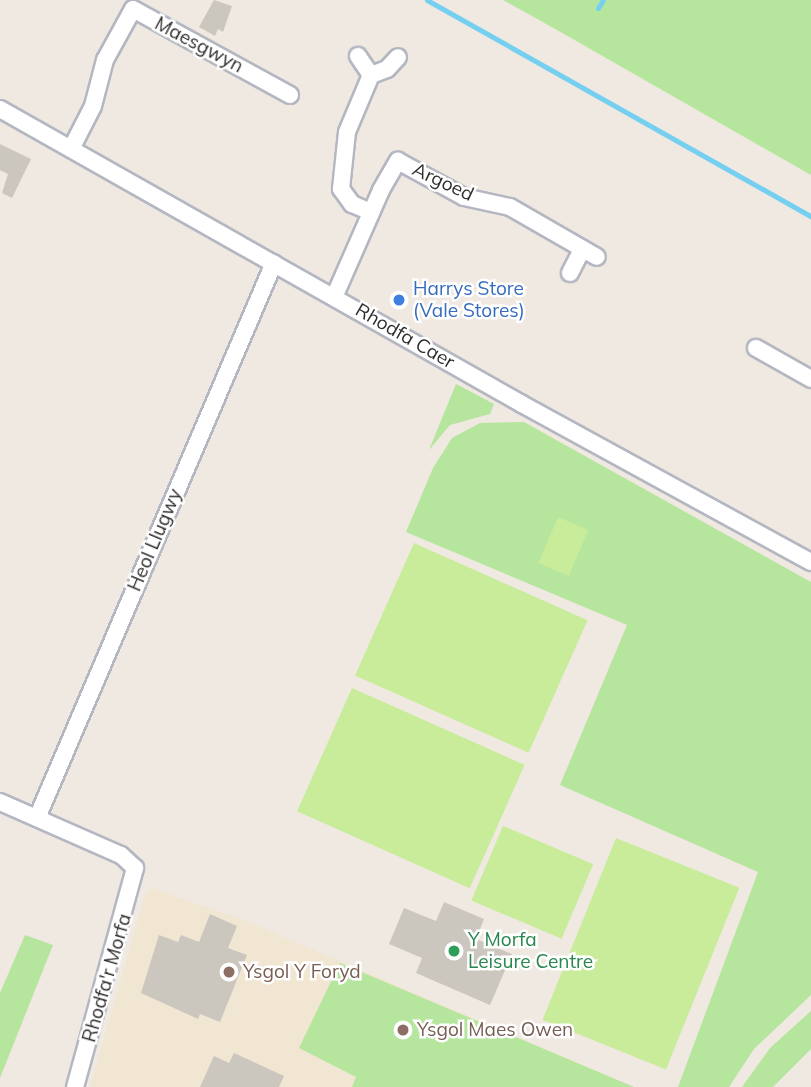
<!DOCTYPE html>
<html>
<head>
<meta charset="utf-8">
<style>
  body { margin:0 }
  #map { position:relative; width:811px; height:1087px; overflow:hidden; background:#efe9e1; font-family:Mulish,sans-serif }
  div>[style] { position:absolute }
  .education>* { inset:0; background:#f0e6d1 }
  .green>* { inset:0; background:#b6e59e }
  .pitch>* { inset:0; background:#c9ec9a; transform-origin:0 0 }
  .stream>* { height:5px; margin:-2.5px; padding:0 2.5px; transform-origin:2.5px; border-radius:2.5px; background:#75cff0 }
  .building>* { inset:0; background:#cbc7bf }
  .roads { filter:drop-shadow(2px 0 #b4b7c1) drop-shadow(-2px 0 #b4b7c1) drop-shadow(0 2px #b4b7c1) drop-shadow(0 -2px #b4b7c1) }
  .minor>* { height:16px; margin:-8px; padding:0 8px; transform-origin:8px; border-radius:8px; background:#fff }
  .dots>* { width:19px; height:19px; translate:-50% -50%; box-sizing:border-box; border:4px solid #fff; border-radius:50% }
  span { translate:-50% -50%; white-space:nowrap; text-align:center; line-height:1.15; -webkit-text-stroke:5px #fff; paint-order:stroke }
  .street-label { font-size:19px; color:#2e2e2e }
  .shop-label { font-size:19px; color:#366cbe }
  .left { translate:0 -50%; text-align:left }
  .leisure-label { font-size:19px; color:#27864d }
  .education-label { font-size:19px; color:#785e54 }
</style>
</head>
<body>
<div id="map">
  <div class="education">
    <i style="clip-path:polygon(152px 888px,249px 922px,634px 1087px,90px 1087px,145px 896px)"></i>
  </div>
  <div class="green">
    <i style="clip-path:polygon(503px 0,811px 0,811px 175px,557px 30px)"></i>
    <i style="clip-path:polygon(456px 384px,494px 404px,490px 414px,450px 425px,429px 450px)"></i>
    <i style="clip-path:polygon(524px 422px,811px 582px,811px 995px,754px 1049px,729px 1087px,678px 1087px,758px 872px,560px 785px,627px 625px,406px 532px,433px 468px,452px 438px,480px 423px)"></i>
    <i style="clip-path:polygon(25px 935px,53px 945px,0 1078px,0 993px)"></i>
    <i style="clip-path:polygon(340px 963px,634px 1087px,352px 1087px,356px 1077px,299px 1048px)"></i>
    <i style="clip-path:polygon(811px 1011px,811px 1049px,773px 1087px,742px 1087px,770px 1048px)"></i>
  </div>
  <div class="pitch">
    <i style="left:558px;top:517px;width:33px;height:50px;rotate:23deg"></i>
    <i style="left:414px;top:543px;width:190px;height:145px;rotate:24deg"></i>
    <i style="left:352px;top:688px;width:189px;height:135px;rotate:24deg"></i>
    <i style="left:503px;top:826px;width:98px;height:81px;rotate:23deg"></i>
    <i style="left:616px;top:838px;width:133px;height:196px;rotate:22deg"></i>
  </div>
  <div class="stream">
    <i style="left:427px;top:0;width:441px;rotate:29.4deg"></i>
    <i style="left:598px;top:8px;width:9px;rotate:-58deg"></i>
  </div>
  <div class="building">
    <i style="clip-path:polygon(214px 0,232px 6px,223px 32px,218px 29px,215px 36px,199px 27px)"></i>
    <i style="clip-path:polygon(0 144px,31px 159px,12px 198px,2px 193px,8px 174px,0 170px)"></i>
    <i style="clip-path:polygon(444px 902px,484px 919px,476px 939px,512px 954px,490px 1005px,416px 973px,422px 958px,389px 944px,404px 908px,436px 921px)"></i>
    <i style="clip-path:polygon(210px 914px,237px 926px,228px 948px,247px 955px,220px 1022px,200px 1014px,198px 1019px,141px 993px,159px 935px,178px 942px,181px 935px,199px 942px)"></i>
    <i style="clip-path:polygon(234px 1053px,284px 1076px,279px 1087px,200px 1087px,214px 1056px,229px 1063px)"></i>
  </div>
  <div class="roads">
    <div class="minor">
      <i style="left:358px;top:56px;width:23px;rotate:56deg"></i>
      <i style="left:0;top:109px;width:600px;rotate:29.47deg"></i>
      <i style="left:522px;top:404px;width:329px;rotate:28.7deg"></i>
      <i style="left:71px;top:149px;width:48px;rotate:-62.9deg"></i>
      <i style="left:93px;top:106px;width:48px;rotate:-75.4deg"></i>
      <i style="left:105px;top:60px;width:58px;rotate:-61.2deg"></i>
      <i style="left:133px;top:9px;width:179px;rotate:28.7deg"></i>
      <i style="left:371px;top:212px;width:21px;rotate:-157deg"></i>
      <i style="left:352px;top:204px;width:19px;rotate:-126deg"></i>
      <i style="left:341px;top:189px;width:57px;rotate:-84deg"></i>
      <i style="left:347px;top:132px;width:62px;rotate:-67.2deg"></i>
      <i style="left:371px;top:75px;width:17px;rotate:-21deg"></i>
      <i style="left:387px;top:69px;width:16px;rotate:-47deg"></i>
      <i style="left:570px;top:273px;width:27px;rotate:-63deg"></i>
      <i style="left:335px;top:295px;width:115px;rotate:-66.3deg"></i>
      <i style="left:381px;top:190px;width:34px;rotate:-60deg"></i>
      <i style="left:398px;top:161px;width:75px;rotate:28.6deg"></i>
      <i style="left:464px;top:197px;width:47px;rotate:12.3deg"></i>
      <i style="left:510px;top:207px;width:100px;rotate:29.9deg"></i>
      <i style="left:756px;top:348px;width:63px;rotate:29.4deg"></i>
      <i style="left:0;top:802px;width:132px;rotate:23.7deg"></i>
      <i style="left:121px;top:855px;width:19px;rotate:43deg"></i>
      <i style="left:135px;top:868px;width:227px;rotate:105.3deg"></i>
      <i style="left:37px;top:818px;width:603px;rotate:-66.88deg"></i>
    </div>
  </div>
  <div class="dots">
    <i style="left:399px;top:300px;background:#3f7fe0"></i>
    <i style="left:454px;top:951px;background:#2e9e5b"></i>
    <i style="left:229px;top:972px;background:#8d6e63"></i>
    <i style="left:403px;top:1030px;background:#8d6e63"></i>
  </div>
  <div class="street-label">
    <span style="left:199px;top:45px;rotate:28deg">Maesgwyn</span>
    <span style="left:443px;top:182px;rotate:25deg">Argoed</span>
    <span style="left:405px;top:336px;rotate:30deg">Rhodfa Caer</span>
    <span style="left:155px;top:540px;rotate:-67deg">Heol Llugwy</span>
    <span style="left:107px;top:978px;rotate:-74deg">Rhodfa'r Morfa</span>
  </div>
  <div class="shop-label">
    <span class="left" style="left:413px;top:300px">Harrys Store<br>(Vale Stores)</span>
  </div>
  <div class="leisure-label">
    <span class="left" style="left:468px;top:951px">Y Morfa<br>Leisure Centre</span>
  </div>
  <div class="education-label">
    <span class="left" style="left:243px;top:972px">Ysgol Y Foryd</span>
    <span class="left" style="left:417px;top:1030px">Ysgol Maes Owen</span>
  </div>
</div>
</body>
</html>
